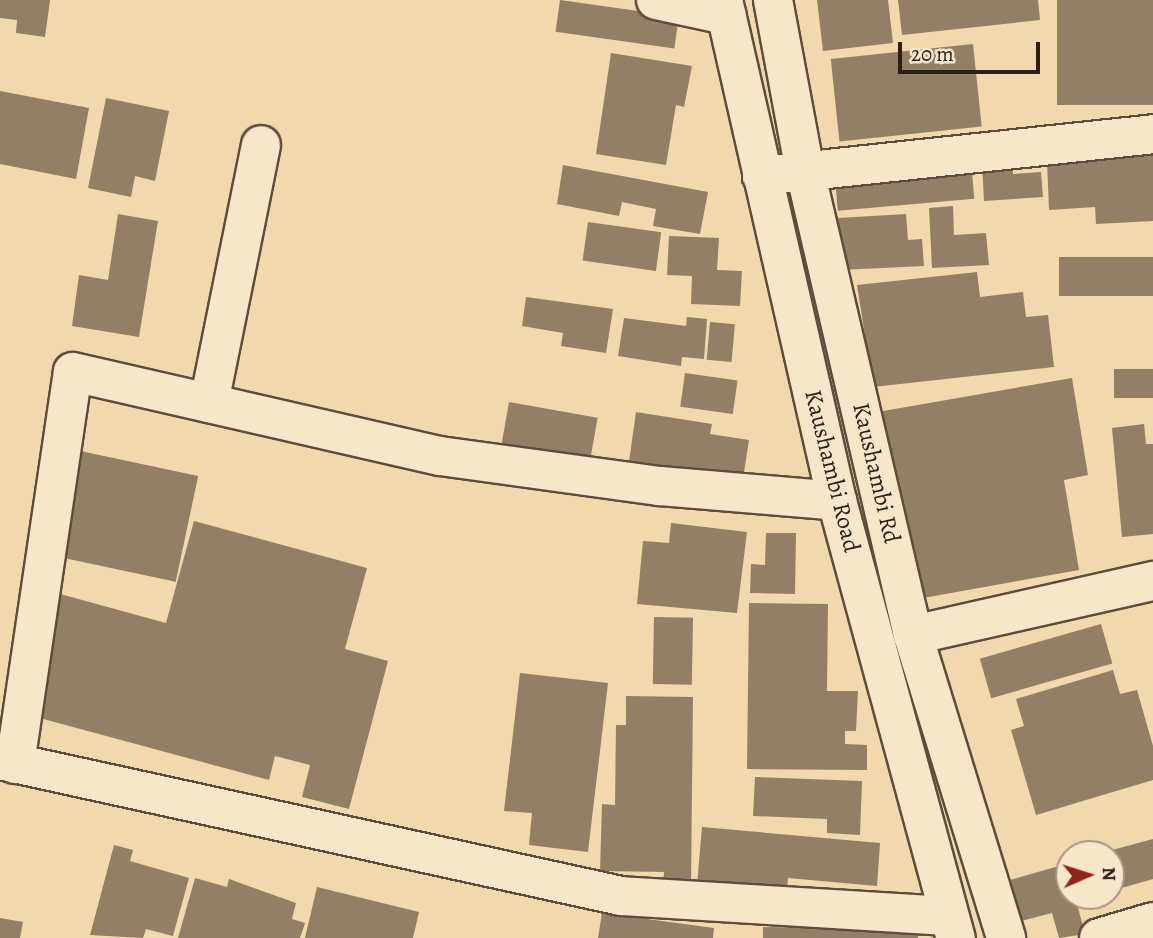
<!DOCTYPE html>
<html>
<head>
<meta charset="utf-8">
<style>
  body { margin:0 }
  #map { position:relative; width:1153px; height:938px; overflow:hidden; background:#f1d8ad; font-family:Alegreya,serif }
  div>[style] { position:absolute }
  .building>* { inset:0; background:#927f66; transform-origin:0 0 }
  .roads { filter:drop-shadow(2px 0 #5d4c3e) drop-shadow(-2px 0 #5d4c3e) drop-shadow(0 2px #5d4c3e) drop-shadow(0 -2px #5d4c3e) }
  .minor>* { height:38px; margin:-19px; padding:0 19px; transform-origin:19px; border-radius:19px; background:#f6e6ca }
  .secondary>* { height:38px; margin:-19px; padding:0 19px; transform-origin:19px; border-radius:19px; background:#f6e6ca }
  span { translate:-50% -50%; white-space:nowrap; text-align:center; line-height:1.15; -webkit-text-stroke:5px #f6e6ca; paint-order:stroke }
  .street-label { font-size:24px; color:#2c1e19 }
  .north { position:absolute; left:1055px; top:840px; width:70px; height:70px; box-sizing:border-box; background:#f6e6ca; border:2px solid #a59683; border-radius:50%; rotate:87deg; font-size:19px; font-weight:700; line-height:28px; text-align:center; color:#2c1e19 }
  .north::after { content:''; display:block; margin:auto; width:24px; height:32px; background:#8f2418; clip-path:polygon(50% 0,100% 100%,50% 72%,0 100%) }
  .scale { position:absolute; left:898px; top:42px; width:142px; height:32px; box-sizing:border-box; border:4px solid #2c1e19; border-top:0; padding-left:9px; font-size:21px; line-height:24px; white-space:nowrap; color:#2c1e19; -webkit-text-stroke:5px #f6e6ca; paint-order:stroke }
</style>
</head>
<body>
<div id="map">
  <div class="building">
    <i style="clip-path:polygon(0 0,50px 0,45px 37px,16px 33px,17px 20px,0 18px)"></i>
    <i style="left:560px;top:0;width:120px;height:32px;rotate:8deg"></i>
    <i style="clip-path:polygon(817px 0,888px 0,893px 43px,823px 51px)"></i>
    <i style="clip-path:polygon(898px 0,1038px 0,1040px 20px,902px 35px)"></i>
    <i style="left:1057px;top:0;width:96px;height:105px"></i>
    <i style="left:973px;top:44px;width:83px;height:143px;rotate:84deg"></i>
    <i style="clip-path:polygon(611px 53px,692px 66px,684px 107px,676px 105px,666px 165px,596px 154px)"></i>
    <i style="clip-path:polygon(0 91px,89px 108px,76px 179px,0 164px)"></i>
    <i style="clip-path:polygon(106px 98px,169px 111px,155px 181px,135px 176px,131px 197px,88px 188px)"></i>
    <i style="clip-path:polygon(1153px 123px,1153px 221px,1096px 224px,1095px 207px,1049px 210px,1047px 161px)"></i>
    <i style="left:969px;top:138px;width:61px;height:137px;rotate:85deg"></i>
    <i style="clip-path:polygon(1011px 143px,1013px 174px,1041px 172px,1043px 197px,984px 201px,981px 145px)"></i>
    <i style="clip-path:polygon(563px 165px,708px 192px,700px 234px,653px 226px,656px 209px,622px 202px,619px 216px,557px 204px)"></i>
    <i style="clip-path:polygon(953px 206px,954px 235px,986px 233px,989px 265px,932px 268px,929px 208px)"></i>
    <i style="clip-path:polygon(118px 214px,158px 221px,139px 337px,72px 326px,79px 275px,108px 280px)"></i>
    <i style="clip-path:polygon(906px 214px,908px 240px,922px 239px,924px 266px,840px 270px,838px 218px)"></i>
    <i style="left:588px;top:222px;width:74px;height:39px;rotate:8deg"></i>
    <i style="clip-path:polygon(669px 236px,719px 238px,717px 270px,742px 271px,740px 306px,691px 304px,692px 276px,667px 275px)"></i>
    <i style="left:1153px;top:257px;width:39px;height:94px;rotate:90deg"></i>
    <i style="clip-path:polygon(977px 272px,980px 297px,1023px 292px,1026px 317px,1048px 315px,1054px 367px,873px 387px,857px 285px)"></i>
    <i style="clip-path:polygon(526px 297px,613px 309px,606px 353px,561px 346px,563px 333px,522px 326px)"></i>
    <i style="clip-path:polygon(687px 317px,707px 319px,704px 359px,682px 357px,681px 366px,618px 356px,624px 318px,686px 326px)"></i>
    <i style="left:710px;top:322px;width:25px;height:38px;rotate:5deg"></i>
    <i style="left:1153px;top:369px;width:29px;height:39px;rotate:90deg"></i>
    <i style="left:685px;top:373px;width:53px;height:34px;rotate:8deg"></i>
    <i style="clip-path:polygon(1072px 378px,1088px 475px,1064px 480px,1079px 570px,912px 600px,866px 414px)"></i>
    <i style="left:509px;top:402px;width:90px;height:45px;rotate:10deg"></i>
    <i style="clip-path:polygon(636px 412px,712px 424px,710px 434px,749px 440px,743px 479px,629px 462px)"></i>
    <i style="clip-path:polygon(1144px 424px,1146px 444px,1153px 444px,1153px 534px,1122px 537px,1112px 428px)"></i>
    <i style="left:71px;top:449px;width:130px;height:108px;rotate:12deg"></i>
    <i style="clip-path:polygon(194px 521px,367px 568px,345px 649px,388px 661px,349px 809px,302px 797px,310px 765px,275px 756px,269px 780px,10px 710px,42px 589px,166px 623px)"></i>
    <i style="clip-path:polygon(671px 523px,747px 532px,737px 613px,637px 604px,643px 541px,669px 543px)"></i>
    <i style="clip-path:polygon(766px 533px,796px 533px,795px 594px,750px 593px,751px 564px,765px 565px)"></i>
    <i style="clip-path:polygon(749px 603px,828px 604px,827px 691px,858px 691px,856px 731px,845px 731px,845px 744px,867px 745px,867px 770px,747px 769px)"></i>
    <i style="left:654px;top:617px;width:39px;height:67px;rotate:1deg"></i>
    <i style="left:1101px;top:624px;width:41px;height:126px;rotate:74deg"></i>
    <i style="clip-path:polygon(1113px 670px,1120px 694px,1137px 690px,1153px 746px,1153px 780px,1036px 815px,1011px 730px,1024px 726px,1016px 699px)"></i>
    <i style="clip-path:polygon(520px 673px,608px 683px,588px 852px,529px 845px,532px 813px,504px 811px)"></i>
    <i style="clip-path:polygon(626px 696px,693px 697px,691px 886px,663px 886px,664px 872px,600px 871px,602px 804px,615px 805px,616px 725px,626px 725px)"></i>
    <i style="clip-path:polygon(755px 777px,862px 781px,860px 835px,827px 833px,827px 819px,753px 816px)"></i>
    <i style="clip-path:polygon(702px 827px,880px 843px,877px 886px,788px 878px,787px 892px,697px 885px)"></i>
    <i style="clip-path:polygon(1153px 839px,1153px 879px,1111px 891px,1111px 854px,1101px 853px)"></i>
    <i style="clip-path:polygon(114px 845px,133px 850px,130px 861px,189px 878px,173px 936px,146px 929px,143px 938px,90px 935px)"></i>
    <i style="clip-path:polygon(1066px 864px,1069px 896px,1075px 896px,1085px 934px,1059px 938px,1052px 913px,1021px 921px,1010px 880px)"></i>
    <i style="clip-path:polygon(195px 878px,227px 887px,229px 879px,296px 903px,292px 919px,305px 923px,300px 938px,178px 938px)"></i>
    <i style="clip-path:polygon(317px 887px,419px 912px,413px 938px,305px 938px)"></i>
    <i style="clip-path:polygon(602px 913px,714px 928px,713px 938px,598px 938px)"></i>
    <i style="clip-path:polygon(0 918px,23px 922px,20px 938px,0 938px)"></i>
    <i style="clip-path:polygon(763px 927px,918px 929px,918px 938px,763px 938px)"></i>
  </div>
  <div class="roads">
    <div class="minor">
      <i style="left:656px;top:0;width:72px;rotate:12.1deg"></i>
      <i style="left:762px;top:176px;width:393px;rotate:-6.1deg"></i>
      <i style="left:209px;top:403px;width:263px;rotate:-78.6deg"></i>
      <i style="left:913px;top:635px;width:246px;rotate:-12.7deg"></i>
      <i style="left:0;top:760px;width:636px;rotate:12.35deg"></i>
      <i style="left:621px;top:896px;width:328px;rotate:3.5deg"></i>
      <i style="left:15px;top:764px;width:396px;rotate:-81.6deg"></i>
      <i style="left:73px;top:372px;width:376px;rotate:12.9deg"></i>
      <i style="left:440px;top:456px;width:222px;rotate:7.8deg"></i>
      <i style="left:660px;top:486px;width:178px;rotate:4.8deg"></i>
      <i style="left:1099px;top:938px;width:56px;rotate:-16.5deg"></i>
    </div>
    <div class="secondary">
      <i style="left:723px;top:0;width:514px;rotate:77.18deg"></i>
      <i style="left:837px;top:501px;width:453px;rotate:74.8deg"></i>
      <i style="left:773px;top:0;width:174px;rotate:79.4deg"></i>
      <i style="left:805px;top:171px;width:476px;rotate:76.9deg"></i>
      <i style="left:913px;top:635px;width:317px;rotate:72.9deg"></i>
    </div>
  </div>
  <div class="street-label">
    <span style="left:832px;top:471px;rotate:76deg">Kaushambi Road</span>
    <span style="left:876px;top:473px;rotate:77deg">Kaushambi Rd</span>
  </div>
  <div class="north">N</div>
  <div class="scale">20 m</div>
</div>
</body>
</html>
